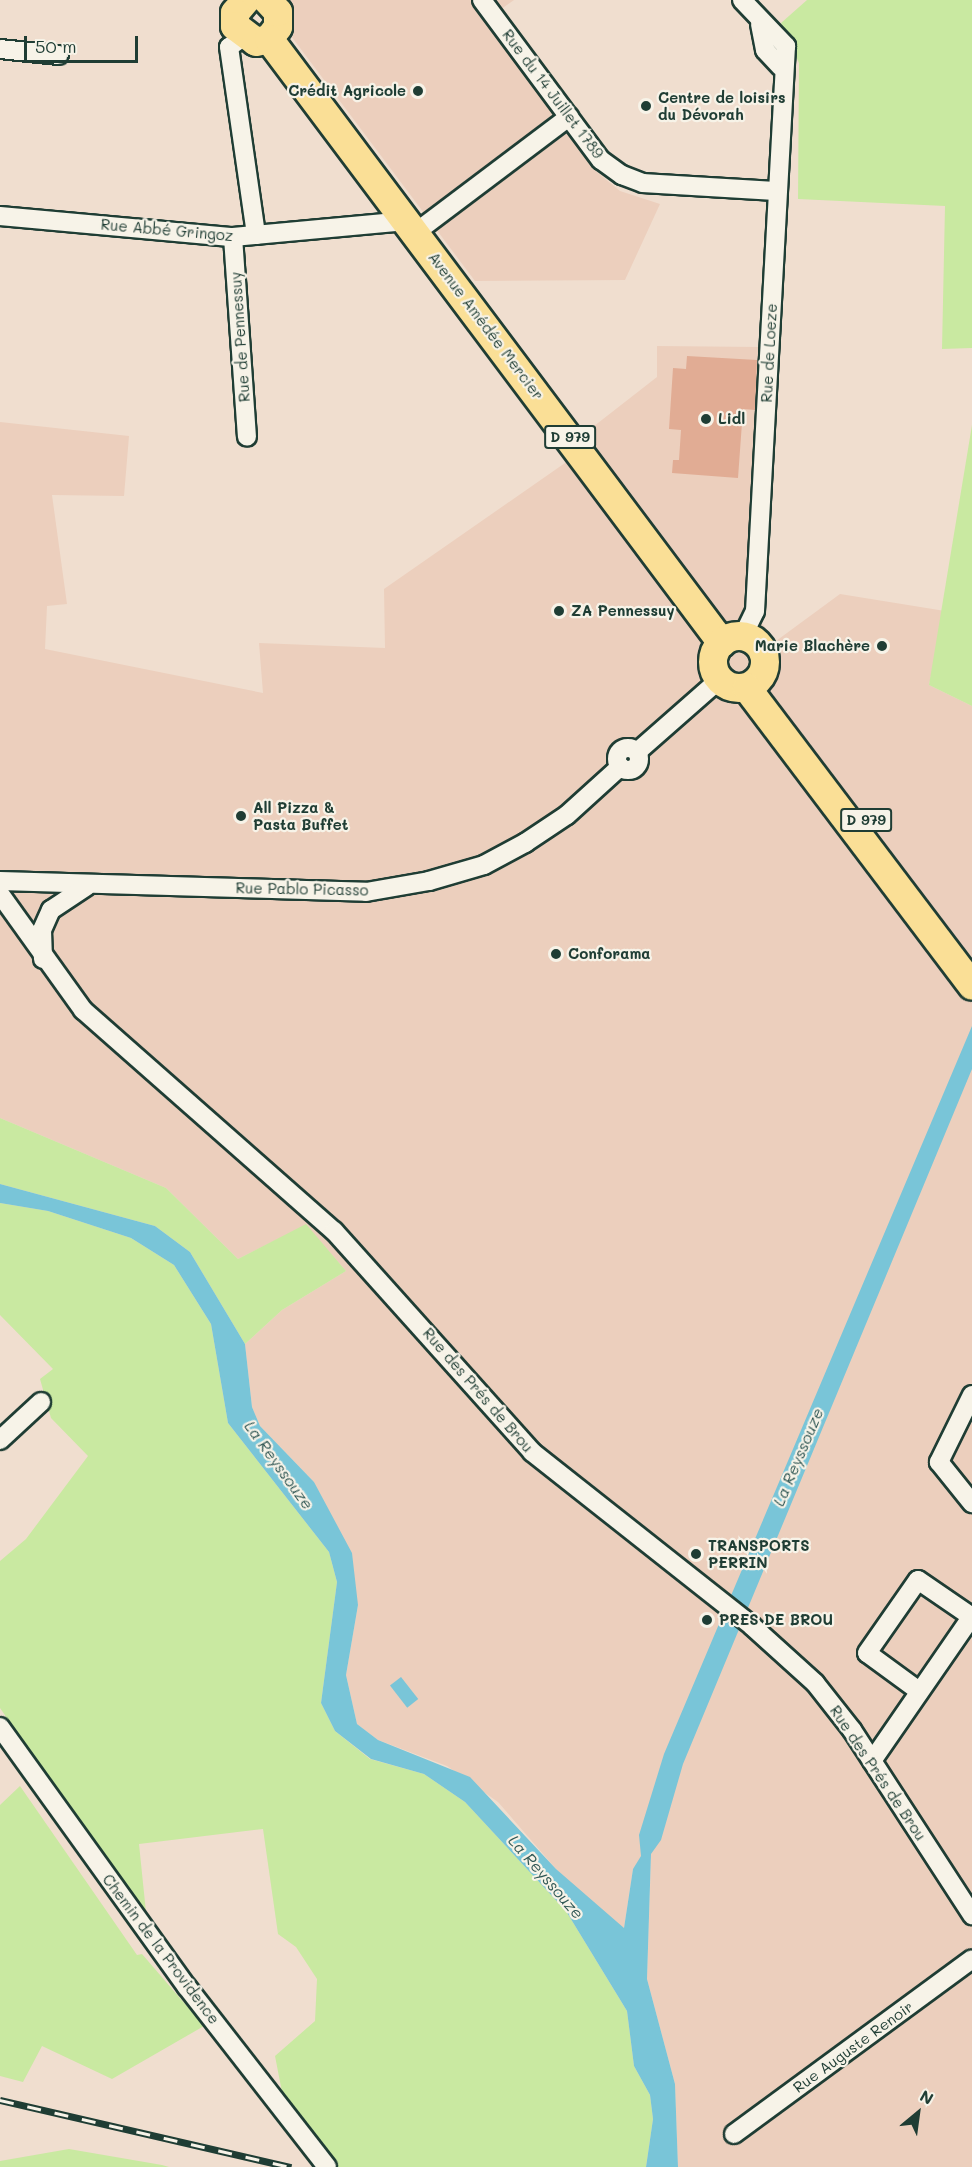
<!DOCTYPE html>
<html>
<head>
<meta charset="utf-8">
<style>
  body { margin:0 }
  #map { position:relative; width:972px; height:2167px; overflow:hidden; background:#f0decf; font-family:Mali,sans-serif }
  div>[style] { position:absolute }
  .built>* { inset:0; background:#eccfbd }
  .green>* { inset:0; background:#c9e9a1 }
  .water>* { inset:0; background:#79c5d8; transform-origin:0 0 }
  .building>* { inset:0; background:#e1ac94 }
  .roads { filter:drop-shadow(2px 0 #1f3d34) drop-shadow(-2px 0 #1f3d34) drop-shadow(0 2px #1f3d34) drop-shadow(0 -2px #1f3d34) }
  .minor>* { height:18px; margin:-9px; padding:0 9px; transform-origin:9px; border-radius:9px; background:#f7f3e8 }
  .minor>.ring { margin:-9px; padding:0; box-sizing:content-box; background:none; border:18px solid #f7f3e8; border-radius:50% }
  .primary>* { height:28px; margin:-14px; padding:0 14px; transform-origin:14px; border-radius:14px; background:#fadf96 }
  .primary>.ring { margin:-14px; padding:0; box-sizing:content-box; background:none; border:28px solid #fadf96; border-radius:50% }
  .rail>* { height:7px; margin-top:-3.5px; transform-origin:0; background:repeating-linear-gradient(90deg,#f7f3e8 0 14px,#1f3d34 0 28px); box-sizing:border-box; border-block:2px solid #1f3d34 }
  .dots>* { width:16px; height:16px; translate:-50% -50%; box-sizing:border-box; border:3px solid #f7f3e8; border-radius:50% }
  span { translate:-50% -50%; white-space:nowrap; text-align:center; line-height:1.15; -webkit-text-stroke:4.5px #f7f3e8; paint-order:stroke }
  .shield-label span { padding:2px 4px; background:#f7f3e8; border:2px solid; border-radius:4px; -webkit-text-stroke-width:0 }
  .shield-label { font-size:14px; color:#1f3d34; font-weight:700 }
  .poi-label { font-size:15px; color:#1f3d34; font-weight:700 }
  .right { translate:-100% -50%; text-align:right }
  .left { translate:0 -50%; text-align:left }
  .street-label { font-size:15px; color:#1f3d34 }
  .water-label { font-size:16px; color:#315855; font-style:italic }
  .north { position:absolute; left:888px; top:2083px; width:60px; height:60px; -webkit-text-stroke:4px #f7f3e8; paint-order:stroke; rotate:29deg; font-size:16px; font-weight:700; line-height:24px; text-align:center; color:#1f3d34 }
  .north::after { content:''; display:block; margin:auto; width:21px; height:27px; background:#1f3d34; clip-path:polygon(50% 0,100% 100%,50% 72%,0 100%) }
  .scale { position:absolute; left:24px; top:36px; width:114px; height:27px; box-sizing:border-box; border:3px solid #1f3d34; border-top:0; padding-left:8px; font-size:18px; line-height:21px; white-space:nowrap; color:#1f3d34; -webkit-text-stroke:4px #f7f3e8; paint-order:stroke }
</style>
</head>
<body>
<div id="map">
  <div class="built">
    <i style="clip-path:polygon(264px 0,514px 0,493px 15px,592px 168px,620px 191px,660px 204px,625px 280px,475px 281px)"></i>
    <i style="clip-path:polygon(657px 346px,760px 347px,744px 601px,776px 641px,840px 594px,945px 611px,929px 685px,972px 706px,972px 2167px,678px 2167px,675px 2084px,647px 1979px,651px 1858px,633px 1869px,624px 1928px,617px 1927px,556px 1869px,498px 1802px,447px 1766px,378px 1740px,357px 1724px,346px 1675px,358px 1605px,314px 1482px,260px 1426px,252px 1407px,245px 1344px,282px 1310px,346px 1271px,306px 1225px,238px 1259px,166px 1188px,0 1118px,0 422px,129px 436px,124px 496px,52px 495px,67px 604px,47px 606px,45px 649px,263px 693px,259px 643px,385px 648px,384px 589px,565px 463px,589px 430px,657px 377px)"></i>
  </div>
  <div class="green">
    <i style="clip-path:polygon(807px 0,972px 0,972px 348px,942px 349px,945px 206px,798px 199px,799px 63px,781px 23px)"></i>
    <i style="clip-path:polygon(972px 425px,972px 706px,929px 685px)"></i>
    <i style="clip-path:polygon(0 1118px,166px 1188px,238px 1259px,306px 1224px,346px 1271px,282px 1310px,245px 1344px,190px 1252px,155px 1226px,0 1184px)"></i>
    <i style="clip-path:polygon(0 1203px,48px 1211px,131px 1238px,174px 1265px,211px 1324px,228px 1423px,329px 1552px,337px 1582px,321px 1703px,335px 1731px,370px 1759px,424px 1774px,465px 1802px,566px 1911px,627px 2011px,634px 2066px,650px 2095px,653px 2119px,646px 2167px,335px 2167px,282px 2092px,275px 2056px,315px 2021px,317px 1979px,296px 1947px,278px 1934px,263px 1829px,139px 1844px,147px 1922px,0 1708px,0 1561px,26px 1539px,88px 1456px,51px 1418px,40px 1379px,53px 1369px,0 1315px)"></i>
    <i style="clip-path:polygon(20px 1786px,137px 1955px,142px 1954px,204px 2026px,112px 2079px,42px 2046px,23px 2082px,0 2076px,0 1805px)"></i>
    <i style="clip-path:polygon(69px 2149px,162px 2165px,169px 2167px,0 2167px,0 2161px)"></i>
  </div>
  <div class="water">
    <i style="clip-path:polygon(972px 1026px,972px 1069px,683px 1764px,661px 1840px,651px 1854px,647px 1979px,675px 2084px,678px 2167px,646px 2167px,653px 2119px,650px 2095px,634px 2066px,627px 2011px,566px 1911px,465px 1802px,424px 1774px,371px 1759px,335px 1731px,321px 1703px,337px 1582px,329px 1552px,228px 1423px,211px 1324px,174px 1265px,131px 1238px,48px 1211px,0 1203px,0 1184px,155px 1226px,190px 1252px,245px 1344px,252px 1407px,260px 1426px,314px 1482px,352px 1553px,358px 1605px,346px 1675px,357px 1724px,378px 1740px,470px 1777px,556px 1869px,624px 1928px,633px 1869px,641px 1856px,639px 1835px,664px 1754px)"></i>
    <i style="left:401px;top:1677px;width:28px;height:14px;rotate:52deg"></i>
  </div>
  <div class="building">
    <i style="clip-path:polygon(687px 356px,757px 360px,755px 410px,743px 409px,738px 478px,672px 473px,673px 460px,679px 460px,681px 430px,669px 429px,673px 368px,686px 369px)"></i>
  </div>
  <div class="roads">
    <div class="minor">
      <i style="left:482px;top:0;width:199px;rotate:53.4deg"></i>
      <i style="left:601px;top:160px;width:26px;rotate:36deg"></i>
      <i style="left:622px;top:175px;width:22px;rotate:21deg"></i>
      <i style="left:643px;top:183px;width:132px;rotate:3.5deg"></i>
      <i style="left:742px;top:0;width:64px;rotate:46.3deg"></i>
      <i style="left:786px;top:46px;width:566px;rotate:93.14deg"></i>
      <i style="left:755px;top:611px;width:28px;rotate:116deg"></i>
      <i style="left:760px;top:24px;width:26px;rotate:79deg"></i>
      <i style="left:765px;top:50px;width:23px;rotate:47deg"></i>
      <i style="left:243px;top:37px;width:17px;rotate:144deg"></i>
      <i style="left:229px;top:47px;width:190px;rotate:81.8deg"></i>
      <i style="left:0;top:49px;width:59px;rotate:5.8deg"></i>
      <i style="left:0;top:216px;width:234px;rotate:5.2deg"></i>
      <i style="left:233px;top:237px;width:174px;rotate:-5.3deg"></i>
      <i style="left:415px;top:233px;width:193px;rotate:-37deg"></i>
      <i style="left:233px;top:237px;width:200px;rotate:86deg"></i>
      <i class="ring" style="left:617px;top:748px;width:4px;height:4px"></i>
      <i style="left:637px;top:752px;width:109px;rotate:-41.3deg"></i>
      <i style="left:0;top:881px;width:366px;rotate:1.7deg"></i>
      <i style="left:366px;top:892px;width:64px;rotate:-9.9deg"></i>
      <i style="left:429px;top:881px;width:57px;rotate:-16.2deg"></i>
      <i style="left:484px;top:865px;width:47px;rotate:-28.2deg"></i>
      <i style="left:525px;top:843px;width:50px;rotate:-33.7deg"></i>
      <i style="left:567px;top:815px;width:72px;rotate:-42.2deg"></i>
      <i style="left:0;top:894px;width:143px;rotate:54.4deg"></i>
      <i style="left:83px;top:1010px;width:334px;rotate:41.4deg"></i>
      <i style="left:334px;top:1231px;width:297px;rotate:48.1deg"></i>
      <i style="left:532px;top:1452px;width:280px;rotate:38.3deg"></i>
      <i style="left:752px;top:1626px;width:85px;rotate:42.1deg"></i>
      <i style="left:815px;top:1683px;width:60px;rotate:51.8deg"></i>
      <i style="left:852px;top:1730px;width:221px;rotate:57deg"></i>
      <i style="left:43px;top:959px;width:29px;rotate:-92deg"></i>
      <i style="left:42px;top:930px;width:22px;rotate:-66deg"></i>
      <i style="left:51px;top:910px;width:43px;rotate:-33.7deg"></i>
      <i style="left:972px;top:1395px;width:75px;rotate:116.2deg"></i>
      <i style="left:939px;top:1462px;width:53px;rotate:51.2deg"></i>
      <i style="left:0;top:1440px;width:56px;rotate:-42.8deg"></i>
      <i style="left:919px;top:1691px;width:64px;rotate:-143.8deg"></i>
      <i style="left:867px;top:1653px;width:89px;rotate:-55.1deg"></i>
      <i style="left:918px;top:1580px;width:65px;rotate:34.4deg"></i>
      <i style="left:0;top:1727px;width:320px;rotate:54.3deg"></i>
      <i style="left:187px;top:1987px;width:228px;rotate:52.1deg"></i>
      <i style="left:872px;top:1761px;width:176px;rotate:-55.4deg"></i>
      <i style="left:734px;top:2134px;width:295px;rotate:-36.3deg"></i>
    </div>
    <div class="primary">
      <i style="left:246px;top:0;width:17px;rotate:130deg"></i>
      <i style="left:235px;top:13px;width:13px;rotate:90deg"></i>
      <i style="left:235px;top:26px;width:26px;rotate:37deg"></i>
      <i style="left:256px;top:42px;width:13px;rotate:-13deg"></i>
      <i style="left:269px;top:39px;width:15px;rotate:-53deg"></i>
      <i style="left:278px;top:27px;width:15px;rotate:-90deg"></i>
      <i style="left:278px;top:12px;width:16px;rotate:-133deg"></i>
      <i style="left:269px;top:39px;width:755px;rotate:53.13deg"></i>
      <i class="ring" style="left:713px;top:636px;width:24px;height:24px"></i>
      <i style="left:747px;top:688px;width:373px;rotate:52.9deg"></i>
    </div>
  </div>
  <div class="rail">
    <i style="left:0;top:2100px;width:299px;rotate:13deg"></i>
  </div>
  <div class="dots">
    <i style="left:418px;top:91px;background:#1f3d34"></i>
    <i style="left:646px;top:106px;background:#1f3d34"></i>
    <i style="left:706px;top:419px;background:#1f3d34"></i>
    <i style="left:559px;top:611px;background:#1f3d34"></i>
    <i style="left:882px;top:646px;background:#1f3d34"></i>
    <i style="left:241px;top:816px;background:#1f3d34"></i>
    <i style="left:556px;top:954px;background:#1f3d34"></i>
    <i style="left:696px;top:1554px;background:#1f3d34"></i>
    <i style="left:707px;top:1620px;background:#1f3d34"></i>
  </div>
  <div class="shield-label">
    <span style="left:570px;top:437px">D 979</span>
    <span style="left:866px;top:820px">D 979</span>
  </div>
  <div class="poi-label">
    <span class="right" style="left:406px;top:91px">Crédit Agricole</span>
    <span class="left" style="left:658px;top:106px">Centre de loisirs<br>du Dévorah</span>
    <span class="left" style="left:718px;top:419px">Lidl</span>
    <span class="left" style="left:571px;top:611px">ZA Pennessuy</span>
    <span class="right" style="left:870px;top:646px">Marie Blachère</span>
    <span class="left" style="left:253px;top:816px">All Pizza &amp;<br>Pasta Buffet</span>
    <span class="left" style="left:568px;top:954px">Conforama</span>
    <span class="left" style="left:708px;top:1554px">TRANSPORTS<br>PERRIN</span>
    <span class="left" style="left:719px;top:1620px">PRES DE BROU</span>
  </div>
  <div class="street-label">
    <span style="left:553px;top:94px;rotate:53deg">Rue du 14 Juillet 1789</span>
    <span style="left:167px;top:230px;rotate:5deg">Rue Abbé Gringoz</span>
    <span style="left:486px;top:326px;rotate:53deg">Avenue Amédée Mercier</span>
    <span style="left:240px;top:337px;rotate:-94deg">Rue de Pennessuy</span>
    <span style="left:769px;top:353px;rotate:-87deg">Rue de Loeze</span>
    <span style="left:302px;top:889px;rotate:1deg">Rue Pablo Picasso</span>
    <span style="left:478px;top:1390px;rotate:49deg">Rue des Prés de Brou</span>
    <span style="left:878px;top:1773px;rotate:56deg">Rue des Prés de Brou</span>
    <span style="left:161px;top:1949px;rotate:53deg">Chemin de la Providence</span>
    <span style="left:853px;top:2047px;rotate:-36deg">Rue Auguste Renoir</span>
  </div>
  <div class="water-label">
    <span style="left:798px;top:1457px;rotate:-67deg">La Reyssouze</span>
    <span style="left:279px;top:1465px;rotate:54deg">La Reyssouze</span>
    <span style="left:546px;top:1877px;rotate:49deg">La Reyssouze</span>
  </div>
  <div class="north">N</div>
  <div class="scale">50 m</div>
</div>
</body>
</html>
